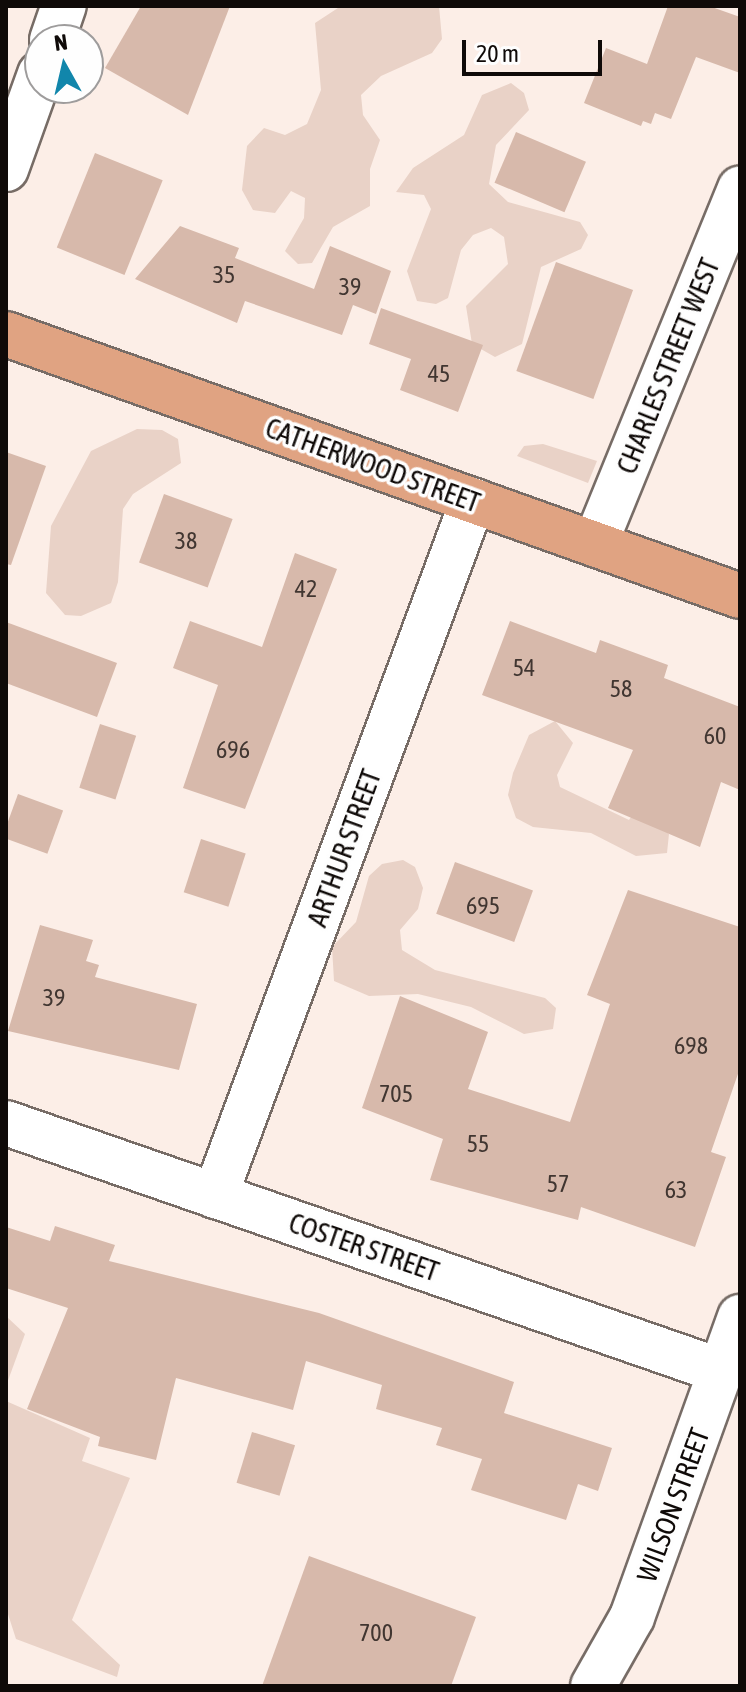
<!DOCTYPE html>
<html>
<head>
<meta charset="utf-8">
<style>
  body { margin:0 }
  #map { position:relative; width:746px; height:1692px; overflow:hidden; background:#fceee7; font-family:"Asap Condensed",sans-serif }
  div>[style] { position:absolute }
  .green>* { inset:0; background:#e9d2c7 }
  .building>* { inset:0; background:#d7b9ab; transform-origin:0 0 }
  .roads { filter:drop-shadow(2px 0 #776c66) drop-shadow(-2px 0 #776c66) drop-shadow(0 2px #776c66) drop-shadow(0 -2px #776c66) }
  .minor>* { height:44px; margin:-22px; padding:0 22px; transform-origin:22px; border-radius:22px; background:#fff }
  .major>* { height:44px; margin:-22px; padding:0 22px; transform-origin:22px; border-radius:22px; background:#e0a382 }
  span { translate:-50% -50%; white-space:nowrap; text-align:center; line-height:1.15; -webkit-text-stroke:7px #fefefe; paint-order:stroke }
  .number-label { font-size:24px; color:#413631 }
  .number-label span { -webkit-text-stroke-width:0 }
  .street-label { font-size:28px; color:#0f0a08 }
  .frame { position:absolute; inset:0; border:8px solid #0f0a08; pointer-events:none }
  .north { position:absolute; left:24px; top:24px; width:80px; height:80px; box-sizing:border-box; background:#fefefe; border:2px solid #9e9c9c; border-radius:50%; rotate:352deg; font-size:22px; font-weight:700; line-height:32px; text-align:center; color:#0f0a08 }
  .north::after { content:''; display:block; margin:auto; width:28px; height:36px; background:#1186ab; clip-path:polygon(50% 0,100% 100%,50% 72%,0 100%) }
  .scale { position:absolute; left:462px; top:40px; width:140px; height:36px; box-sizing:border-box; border:4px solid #0f0a08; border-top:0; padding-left:10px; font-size:24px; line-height:28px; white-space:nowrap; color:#0f0a08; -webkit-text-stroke:6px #fefefe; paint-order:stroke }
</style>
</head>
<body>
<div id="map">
  <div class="green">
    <i style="clip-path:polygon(341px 6px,439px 6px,442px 39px,432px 53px,381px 76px,361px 95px,363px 115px,380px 140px,370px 169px,370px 206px,333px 227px,312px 263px,298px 264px,285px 251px,304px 218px,305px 198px,291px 191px,275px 213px,253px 210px,242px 190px,247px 146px,264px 128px,285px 135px,307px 124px,321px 90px,315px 23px)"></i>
    <i style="clip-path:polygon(511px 83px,524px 93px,529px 110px,496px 145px,489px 184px,508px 202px,580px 222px,588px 235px,581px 249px,541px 267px,522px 344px,495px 357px,472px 344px,466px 306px,508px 264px,504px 237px,491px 228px,473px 235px,461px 250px,448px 298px,436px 304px,417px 301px,407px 271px,431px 209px,424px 195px,396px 192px,413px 168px,464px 135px,482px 95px)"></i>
    <i style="clip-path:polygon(137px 429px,162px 430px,178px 439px,181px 463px,133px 494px,123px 509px,118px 582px,111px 603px,81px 616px,65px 615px,46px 593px,51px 526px,91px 451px)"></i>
    <i style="clip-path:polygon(543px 444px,597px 461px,588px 483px,517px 456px,524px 446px)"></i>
    <i style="clip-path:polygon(555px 721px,573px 743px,557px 775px,560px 787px,629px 820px,640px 804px,669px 834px,667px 853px,636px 856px,591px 833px,533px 827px,516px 818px,508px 795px,513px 773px,529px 735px)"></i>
    <i style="clip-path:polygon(403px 860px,415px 867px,423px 888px,418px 909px,400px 930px,402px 950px,435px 970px,545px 998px,556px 1008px,553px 1029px,524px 1034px,471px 1007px,418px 994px,369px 996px,334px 981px,332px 947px,356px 922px,369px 876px,382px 864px)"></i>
    <i style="clip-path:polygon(6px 1316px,25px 1334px,6px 1386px)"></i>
    <i style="clip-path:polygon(6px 1401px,90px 1438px,82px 1461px,130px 1478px,72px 1620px,120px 1665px,117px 1677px,16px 1639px,6px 1608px)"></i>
  </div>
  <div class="building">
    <i style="clip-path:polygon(141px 6px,230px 6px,188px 115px,105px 68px)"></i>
    <i style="clip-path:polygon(668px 6px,709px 6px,740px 17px,740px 73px,696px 57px,671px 119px,655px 113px,651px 124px,643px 121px,641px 126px,584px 103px,606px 48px,647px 64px)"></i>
    <i style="left:516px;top:132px;width:76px;height:55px;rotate:23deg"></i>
    <i style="left:95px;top:153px;width:73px;height:102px;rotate:22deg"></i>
    <i style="clip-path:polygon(180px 226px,239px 248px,235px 258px,314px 289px,330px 246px,391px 271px,376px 314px,353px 305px,342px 335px,245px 301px,237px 323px,135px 279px)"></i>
    <i style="left:556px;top:262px;width:82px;height:116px;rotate:20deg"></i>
    <i style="clip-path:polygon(381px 308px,483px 345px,458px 412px,400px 390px,411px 359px,369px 344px)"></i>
    <i style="clip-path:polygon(6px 452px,46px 466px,11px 565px,6px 564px)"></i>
    <i style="left:164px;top:494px;width:73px;height:73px;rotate:20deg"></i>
    <i style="clip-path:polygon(295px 553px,337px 569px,245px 809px,183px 788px,218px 685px,173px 668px,190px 621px,262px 647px)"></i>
    <i style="clip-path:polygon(510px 621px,596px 653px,600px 640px,668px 665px,664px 678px,740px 707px,740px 790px,721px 782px,700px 847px,608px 808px,633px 750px,482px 695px)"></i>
    <i style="clip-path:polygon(6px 622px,117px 663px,97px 717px,6px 683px)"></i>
    <i style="left:100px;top:724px;width:38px;height:67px;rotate:18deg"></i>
    <i style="left:18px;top:794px;width:48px;height:46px;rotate:20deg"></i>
    <i style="left:201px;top:839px;width:47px;height:56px;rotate:18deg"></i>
    <i style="left:455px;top:862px;width:83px;height:55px;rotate:20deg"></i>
    <i style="clip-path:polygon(628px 890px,740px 927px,740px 1068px,711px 1152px,726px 1157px,695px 1247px,581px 1207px,578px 1220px,430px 1180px,443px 1139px,362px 1108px,400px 996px,488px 1032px,468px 1089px,570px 1122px,610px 1004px,587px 995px)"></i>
    <i style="clip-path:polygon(40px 925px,93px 940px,86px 961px,99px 965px,95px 977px,197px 1004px,179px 1070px,8px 1031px)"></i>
    <i style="clip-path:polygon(55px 1226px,115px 1245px,109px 1261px,319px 1313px,514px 1382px,504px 1413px,612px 1448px,598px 1491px,578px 1484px,566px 1520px,471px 1490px,482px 1459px,436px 1445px,442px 1428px,376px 1409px,382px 1385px,306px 1361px,293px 1410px,176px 1378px,156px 1460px,98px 1446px,100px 1437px,27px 1409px,68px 1308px,6px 1288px,6px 1227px,50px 1241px)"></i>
    <i style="left:252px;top:1432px;width:45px;height:53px;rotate:17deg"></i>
    <i style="clip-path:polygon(309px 1556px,476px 1617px,451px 1686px,262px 1686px)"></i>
  </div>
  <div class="roads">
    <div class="minor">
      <i style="left:52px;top:40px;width:36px;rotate:-71deg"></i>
      <i style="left:6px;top:169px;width:101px;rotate:-70.3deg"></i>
      <i style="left:595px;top:544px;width:384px;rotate:-67.8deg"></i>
      <i style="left:6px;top:1123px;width:757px;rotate:19.13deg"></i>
      <i style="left:215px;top:1196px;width:742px;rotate:-69.66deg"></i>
      <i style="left:593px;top:1686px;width:79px;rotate:-60.5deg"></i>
      <i style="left:632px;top:1617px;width:319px;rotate:-70.2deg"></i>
    </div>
    <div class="major">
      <i style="left:6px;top:334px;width:779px;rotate:19.64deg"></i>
    </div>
  </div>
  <div class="number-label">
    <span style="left:224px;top:275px">35</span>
    <span style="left:350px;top:287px">39</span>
    <span style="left:439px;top:374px">45</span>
    <span style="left:186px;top:541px">38</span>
    <span style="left:306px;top:589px">42</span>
    <span style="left:524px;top:668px">54</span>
    <span style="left:621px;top:689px">58</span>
    <span style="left:715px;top:736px">60</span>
    <span style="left:233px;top:750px">696</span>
    <span style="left:483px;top:906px">695</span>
    <span style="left:54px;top:998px">39</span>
    <span style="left:691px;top:1046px">698</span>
    <span style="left:396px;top:1094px">705</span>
    <span style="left:478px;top:1144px">55</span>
    <span style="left:558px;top:1184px">57</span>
    <span style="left:676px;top:1190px">63</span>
    <span style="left:376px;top:1633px">700</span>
  </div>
  <div class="street-label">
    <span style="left:668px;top:366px;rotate:-68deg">CHARLES STREET WEST</span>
    <span style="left:373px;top:465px;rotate:20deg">CATHERWOOD STREET</span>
    <span style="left:344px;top:848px;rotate:-70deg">ARTHUR STREET</span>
    <span style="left:364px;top:1247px;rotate:19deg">COSTER STREET</span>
    <span style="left:673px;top:1505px;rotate:-70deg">WILSON STREET</span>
  </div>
  <div class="frame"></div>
  <div class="north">N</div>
  <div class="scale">20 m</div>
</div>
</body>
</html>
